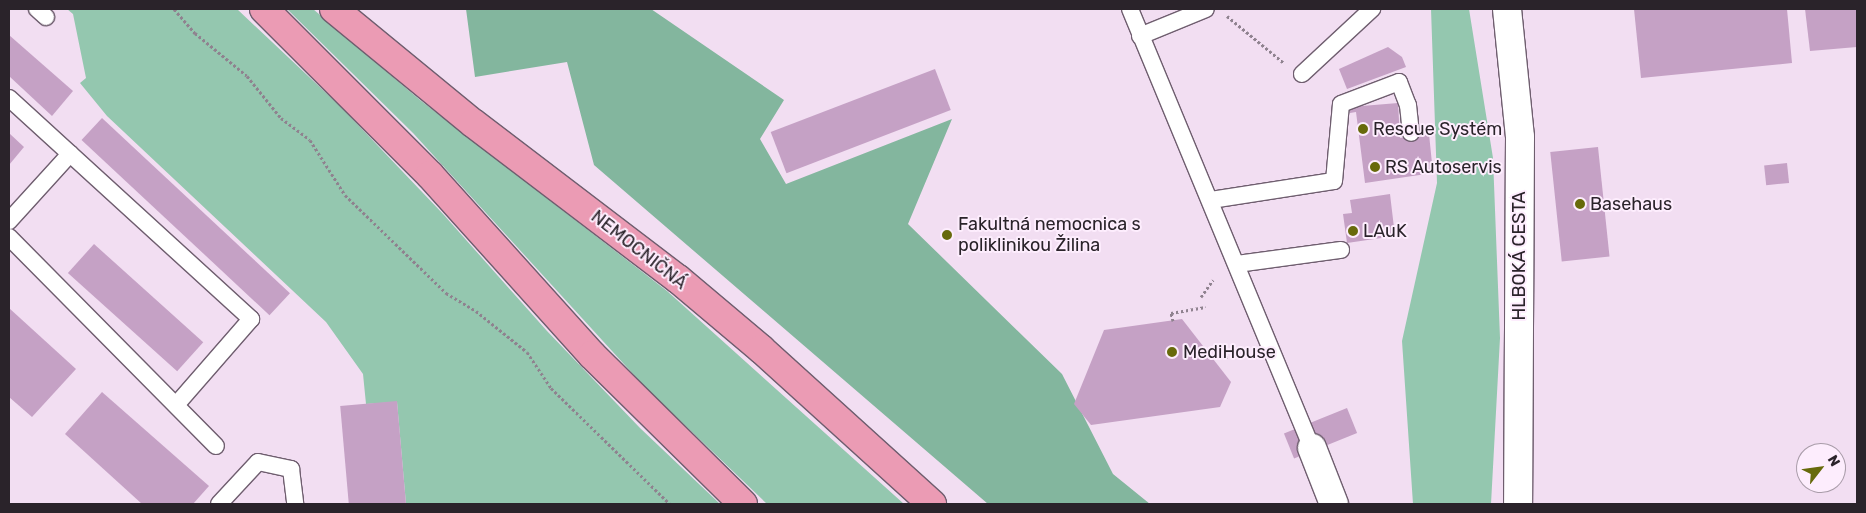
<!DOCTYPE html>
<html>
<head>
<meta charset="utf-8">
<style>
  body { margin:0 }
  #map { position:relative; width:1866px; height:513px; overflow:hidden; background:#f2def2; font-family:Rubik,sans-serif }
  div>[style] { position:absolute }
  .green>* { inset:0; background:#94c7af }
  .forest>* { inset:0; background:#83b69e }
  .building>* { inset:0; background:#c5a1c5; transform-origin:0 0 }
  .path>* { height:3px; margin-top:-1.5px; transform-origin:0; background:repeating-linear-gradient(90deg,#8f828f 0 2.5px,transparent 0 5px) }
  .roads { filter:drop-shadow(1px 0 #6f5e6f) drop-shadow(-1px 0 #6f5e6f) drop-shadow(0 1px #6f5e6f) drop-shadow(0 -1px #6f5e6f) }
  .service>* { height:16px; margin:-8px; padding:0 8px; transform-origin:8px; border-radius:8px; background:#fff }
  .minor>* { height:28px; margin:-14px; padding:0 14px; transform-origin:14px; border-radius:14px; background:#fff }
  .primary>* { height:28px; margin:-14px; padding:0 14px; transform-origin:14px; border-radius:14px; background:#eb9bb4 }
  .dots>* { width:14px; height:14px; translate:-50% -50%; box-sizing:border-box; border:2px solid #fdedfd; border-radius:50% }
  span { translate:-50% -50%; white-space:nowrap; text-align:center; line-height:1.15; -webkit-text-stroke:4px #fdedfd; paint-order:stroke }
  .poi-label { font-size:18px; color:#2a232a }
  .left { translate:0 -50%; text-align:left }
  .street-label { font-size:18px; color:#2a232a }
  .frame { position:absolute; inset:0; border:10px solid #2a232a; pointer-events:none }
  .north { position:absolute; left:1796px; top:443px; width:50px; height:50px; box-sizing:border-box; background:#fdedfd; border:1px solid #a99ca9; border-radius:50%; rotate:60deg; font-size:14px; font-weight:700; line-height:20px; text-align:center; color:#2a232a }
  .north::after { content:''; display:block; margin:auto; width:18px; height:22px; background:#676a0b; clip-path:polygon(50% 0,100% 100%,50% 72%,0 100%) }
</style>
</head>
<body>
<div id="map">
  <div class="green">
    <i style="clip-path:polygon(67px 9px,237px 9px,341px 107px,443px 214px,547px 331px,640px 428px,720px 504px,406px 504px,397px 402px,366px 404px,363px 374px,326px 322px,107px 116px,80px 83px,86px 78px,73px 14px)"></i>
    <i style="clip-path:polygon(287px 9px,313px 9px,420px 100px,667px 291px,904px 504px,767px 504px,644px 386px,413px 133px)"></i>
    <i style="clip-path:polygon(1431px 9px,1469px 9px,1493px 158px,1500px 338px,1491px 504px,1413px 504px,1402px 341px,1437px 183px)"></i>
  </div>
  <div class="forest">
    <i style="clip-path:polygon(466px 9px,651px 9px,784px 100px,760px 139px,786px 184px,952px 119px,908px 224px,1062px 374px,1113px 474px,1150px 504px,988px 504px,594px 165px,567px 62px,475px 77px)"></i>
  </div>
  <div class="building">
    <i style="clip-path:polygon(1634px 9px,1787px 9px,1792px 63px,1641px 78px)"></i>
    <i style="clip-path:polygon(1805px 9px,1857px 9px,1857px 47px,1810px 51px)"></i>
    <i style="clip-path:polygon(9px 35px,73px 91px,52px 116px,9px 76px)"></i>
    <i style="clip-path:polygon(1388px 47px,1402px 57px,1406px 67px,1347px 89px,1339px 69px)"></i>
    <i style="left:935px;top:69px;width:44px;height:176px;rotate:69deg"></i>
    <i style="clip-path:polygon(1398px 103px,1400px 138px,1429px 134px,1433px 173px,1365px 183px,1356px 112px,1350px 113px,1350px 107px)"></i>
    <i style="left:102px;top:118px;width:257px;height:30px;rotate:43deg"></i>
    <i style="clip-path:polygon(9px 133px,24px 147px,9px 165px)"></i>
    <i style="left:1598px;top:147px;width:110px;height:48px;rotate:84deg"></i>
    <i style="left:1787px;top:163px;width:20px;height:23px;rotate:84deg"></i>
    <i style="clip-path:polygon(1390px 194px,1395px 236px,1347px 243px,1343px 214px,1352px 213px,1350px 200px)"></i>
    <i style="left:94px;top:244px;width:147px;height:39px;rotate:42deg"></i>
    <i style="clip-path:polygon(9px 308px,76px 369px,32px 417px,9px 397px)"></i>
    <i style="clip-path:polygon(1182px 319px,1231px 382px,1220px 407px,1091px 425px,1074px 404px,1104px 330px)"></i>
    <i style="clip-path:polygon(102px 392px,209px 486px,193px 504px,142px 504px,65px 434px)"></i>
    <i style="left:397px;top:401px;width:103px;height:57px;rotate:85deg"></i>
    <i style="left:1347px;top:408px;width:27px;height:68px;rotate:68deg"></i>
  </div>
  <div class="path">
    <i style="left:174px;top:9px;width:32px;rotate:49deg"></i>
    <i style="left:195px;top:33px;width:67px;rotate:39.6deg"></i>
    <i style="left:247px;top:76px;width:54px;rotate:51deg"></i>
    <i style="left:281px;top:118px;width:36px;rotate:37deg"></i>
    <i style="left:310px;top:140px;width:65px;rotate:57.5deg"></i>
    <i style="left:345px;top:195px;width:141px;rotate:44.1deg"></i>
    <i style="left:446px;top:293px;width:35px;rotate:31deg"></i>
    <i style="left:476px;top:311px;width:65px;rotate:38.8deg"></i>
    <i style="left:527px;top:352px;width:43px;rotate:56.3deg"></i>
    <i style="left:551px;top:388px;width:166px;rotate:44.3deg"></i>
    <i style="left:1227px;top:16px;width:74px;rotate:39.5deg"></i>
    <i style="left:1201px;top:297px;width:21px;rotate:-55deg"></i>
    <i style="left:1173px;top:321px;width:8px;rotate:-104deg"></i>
    <i style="left:1171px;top:313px;width:35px;rotate:-10deg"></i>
    <i style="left:1226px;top:357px;width:8px"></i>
  </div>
  <div class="roads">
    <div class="service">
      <i style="left:37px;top:9px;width:12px;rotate:42deg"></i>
      <i style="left:1130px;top:9px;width:475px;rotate:67.5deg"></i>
      <i style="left:1140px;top:36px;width:71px;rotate:-22.2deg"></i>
      <i style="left:1302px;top:74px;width:96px;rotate:-42.9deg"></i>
      <i style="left:9px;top:98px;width:328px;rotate:42.4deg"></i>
      <i style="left:251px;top:319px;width:114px;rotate:131.1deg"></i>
      <i style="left:1211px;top:200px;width:124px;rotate:-8.8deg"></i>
      <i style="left:1334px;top:181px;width:77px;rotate:-84.8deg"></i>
      <i style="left:1341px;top:104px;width:62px;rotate:-20.8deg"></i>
      <i style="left:1399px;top:82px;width:25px;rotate:69deg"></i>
      <i style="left:1408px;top:105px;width:28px;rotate:84deg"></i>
      <i style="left:9px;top:221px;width:91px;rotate:-47.7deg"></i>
      <i style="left:9px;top:237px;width:294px;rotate:45.3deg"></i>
      <i style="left:1237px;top:264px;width:105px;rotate:-7.7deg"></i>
      <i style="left:219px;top:504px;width:57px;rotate:-47.1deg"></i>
      <i style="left:258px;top:462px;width:34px;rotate:12deg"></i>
      <i style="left:291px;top:469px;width:35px;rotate:83deg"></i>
    </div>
    <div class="minor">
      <i style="left:1507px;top:9px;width:129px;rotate:84.2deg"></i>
      <i style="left:1520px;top:137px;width:367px;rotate:90.3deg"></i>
      <i style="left:1312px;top:448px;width:60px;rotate:68.6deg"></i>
    </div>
    <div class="primary">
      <i style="left:264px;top:9px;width:235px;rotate:45deg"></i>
      <i style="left:430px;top:175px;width:242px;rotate:48deg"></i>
      <i style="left:592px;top:355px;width:212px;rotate:44.6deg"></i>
      <i style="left:334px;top:9px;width:180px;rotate:39.4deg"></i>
      <i style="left:473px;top:123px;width:258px;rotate:37.3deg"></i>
      <i style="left:678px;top:279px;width:109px;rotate:40.1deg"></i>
      <i style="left:761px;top:349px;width:231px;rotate:42.2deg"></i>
    </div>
  </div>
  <div class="dots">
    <i style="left:1363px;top:129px;background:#676a0b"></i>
    <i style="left:1375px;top:167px;background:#676a0b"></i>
    <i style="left:1580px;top:204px;background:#676a0b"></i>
    <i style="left:1353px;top:231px;background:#676a0b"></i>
    <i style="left:947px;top:235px;background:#676a0b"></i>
    <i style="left:1172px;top:352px;background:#676a0b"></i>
  </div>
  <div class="poi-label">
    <span class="left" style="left:1373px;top:129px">Rescue Systém</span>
    <span class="left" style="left:1385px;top:167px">RS Autoservis</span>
    <span class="left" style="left:1590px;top:204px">Basehaus</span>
    <span class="left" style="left:958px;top:235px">Fakultná nemocnica s<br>poliklinikou Žilina</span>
    <span class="left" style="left:1363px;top:231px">LAuK</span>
    <span class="left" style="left:1183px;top:352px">MediHouse</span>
  </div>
  <div class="street-label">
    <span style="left:639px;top:250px;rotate:38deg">NEMOCNIČNÁ</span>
    <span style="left:1519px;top:256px;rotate:-90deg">HLBOKÁ CESTA</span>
  </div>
  <div class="frame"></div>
  <div class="north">N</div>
</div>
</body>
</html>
